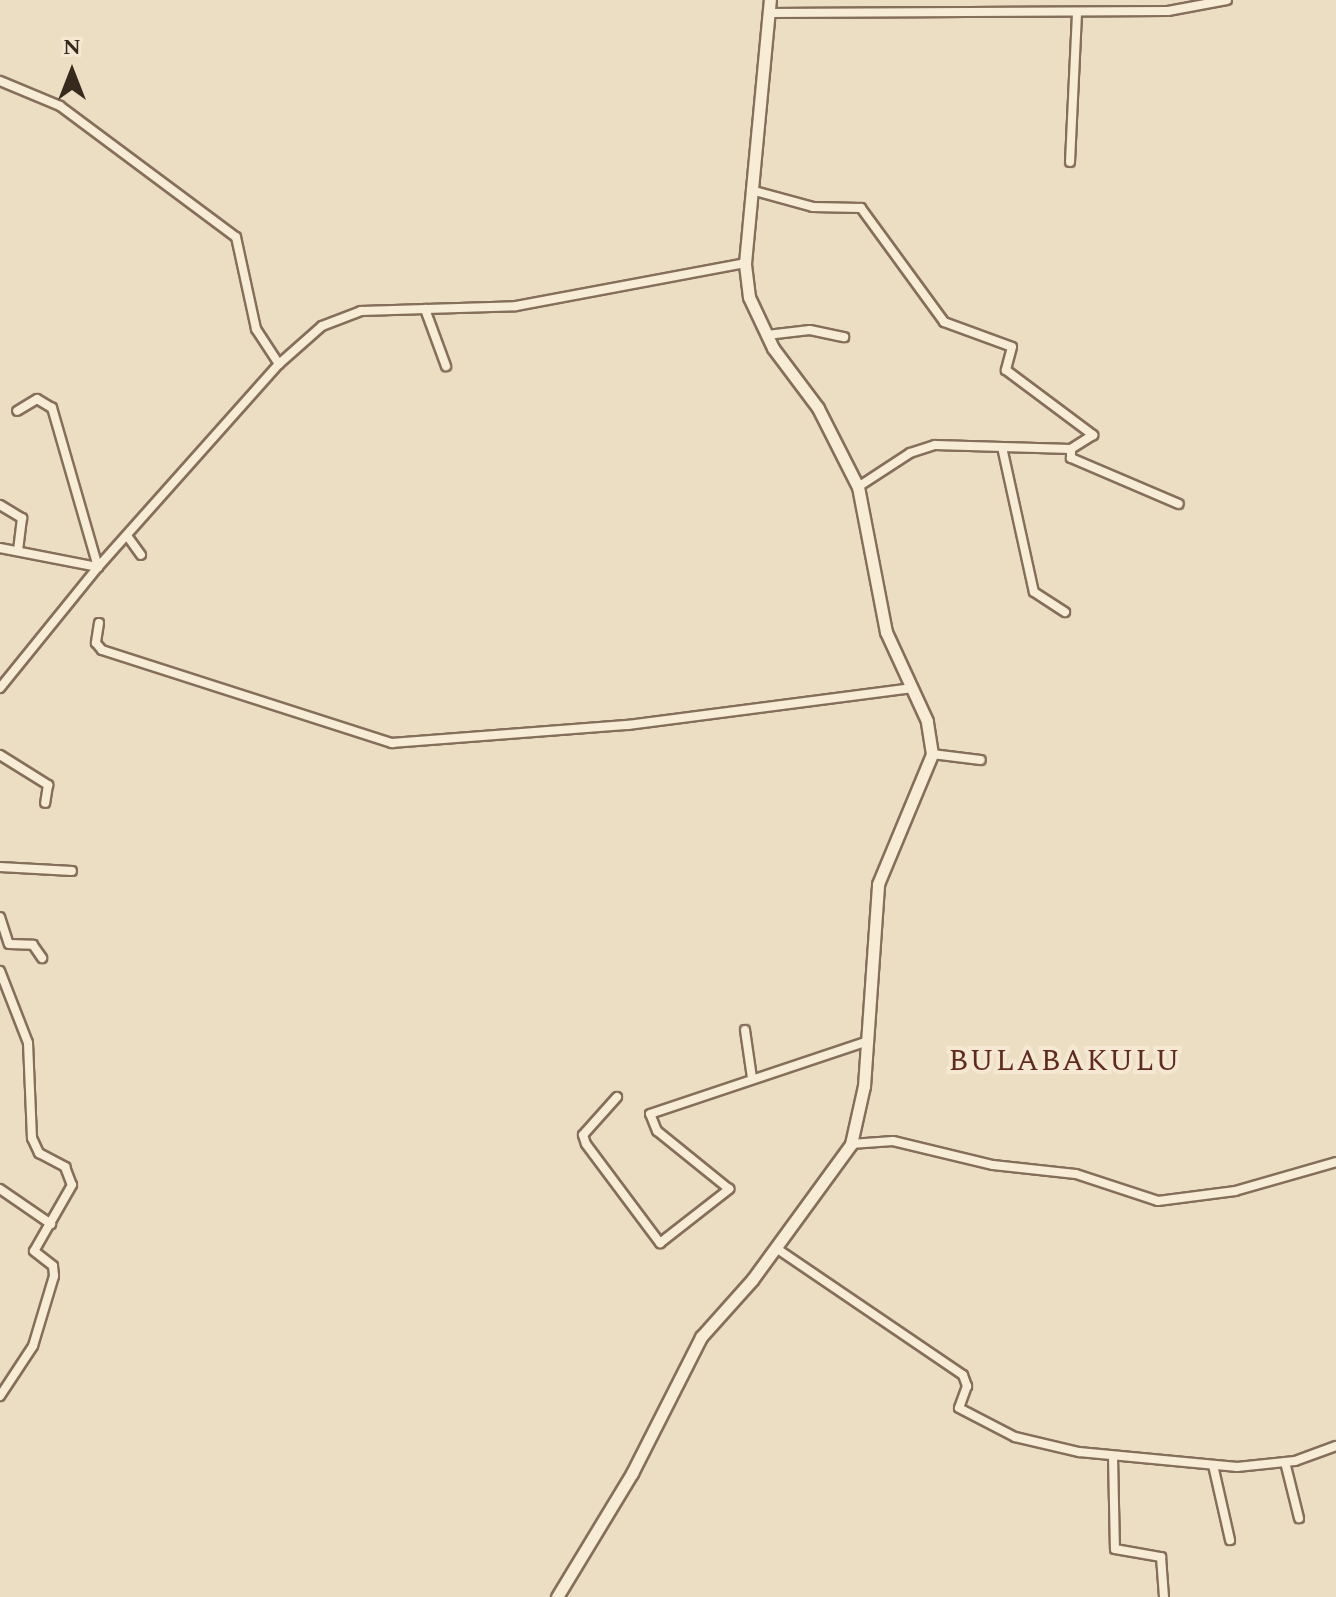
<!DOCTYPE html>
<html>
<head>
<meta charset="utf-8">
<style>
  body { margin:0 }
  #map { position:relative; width:1336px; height:1597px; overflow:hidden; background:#ecdec3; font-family:Spectral,serif }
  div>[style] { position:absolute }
  .roads { filter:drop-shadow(2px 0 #856f5b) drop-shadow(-2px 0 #856f5b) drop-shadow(0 2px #856f5b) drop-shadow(0 -2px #856f5b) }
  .street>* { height:8px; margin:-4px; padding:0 4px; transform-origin:4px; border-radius:4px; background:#f7ecd6 }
  .secondary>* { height:11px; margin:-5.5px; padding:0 5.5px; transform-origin:5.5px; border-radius:5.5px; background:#f7ecd6 }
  span { translate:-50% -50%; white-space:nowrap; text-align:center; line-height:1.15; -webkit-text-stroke:8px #f4e8d2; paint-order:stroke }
  .quarter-label { font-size:30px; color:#612a20; letter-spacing:2px }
  .north { position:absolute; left:32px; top:32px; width:80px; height:80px; -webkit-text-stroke:6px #f4e8d2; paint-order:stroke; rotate:0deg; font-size:22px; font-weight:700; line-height:32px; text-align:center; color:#36291e }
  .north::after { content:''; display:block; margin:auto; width:28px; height:36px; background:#36291e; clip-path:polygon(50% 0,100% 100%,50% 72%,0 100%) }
</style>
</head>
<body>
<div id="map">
  <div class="roads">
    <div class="street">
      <i style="left:769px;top:13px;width:399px;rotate:-0.3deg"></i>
      <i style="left:1168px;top:11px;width:60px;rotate:-10.6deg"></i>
      <i style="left:0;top:81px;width:65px;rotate:22.6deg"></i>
      <i style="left:60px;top:106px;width:219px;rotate:36.7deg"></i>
      <i style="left:236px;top:237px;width:94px;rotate:77.7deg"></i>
      <i style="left:256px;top:329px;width:42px;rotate:56.7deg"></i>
      <i style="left:1070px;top:162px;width:149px;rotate:-87.3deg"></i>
      <i style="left:751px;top:190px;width:64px;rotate:15.3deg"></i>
      <i style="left:813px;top:207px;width:48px;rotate:1.2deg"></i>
      <i style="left:861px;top:208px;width:141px;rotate:53.9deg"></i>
      <i style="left:944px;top:322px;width:72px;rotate:20.2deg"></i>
      <i style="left:1012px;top:347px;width:24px;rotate:105deg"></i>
      <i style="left:1006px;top:370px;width:109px;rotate:36.8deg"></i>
      <i style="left:1093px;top:435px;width:26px;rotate:148deg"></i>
      <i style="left:1071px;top:449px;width:9px;rotate:90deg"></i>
      <i style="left:1071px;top:458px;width:117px;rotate:23.1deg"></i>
      <i style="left:425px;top:309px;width:61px;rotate:69.8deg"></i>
      <i style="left:767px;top:335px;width:43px;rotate:-6.6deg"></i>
      <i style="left:810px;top:330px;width:35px;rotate:12deg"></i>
      <i style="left:1002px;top:447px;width:148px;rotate:77.6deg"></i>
      <i style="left:1034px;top:592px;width:37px;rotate:33deg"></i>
      <i style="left:858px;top:487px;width:62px;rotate:-33.2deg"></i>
      <i style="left:910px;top:453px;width:26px;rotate:-18deg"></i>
      <i style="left:935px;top:445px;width:136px;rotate:1.7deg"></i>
      <i style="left:0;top:505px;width:26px;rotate:31deg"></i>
      <i style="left:22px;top:518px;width:31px;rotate:97deg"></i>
      <i style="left:128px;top:537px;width:22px;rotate:54deg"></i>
      <i style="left:0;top:548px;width:100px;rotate:11deg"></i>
      <i style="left:98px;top:567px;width:166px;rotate:-106.1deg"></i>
      <i style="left:52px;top:408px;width:17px;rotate:-149deg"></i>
      <i style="left:37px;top:399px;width:23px;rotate:149deg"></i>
      <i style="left:99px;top:623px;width:20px;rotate:99deg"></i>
      <i style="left:96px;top:643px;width:9px;rotate:49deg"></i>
      <i style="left:102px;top:650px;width:305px;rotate:17.8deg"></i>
      <i style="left:392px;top:743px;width:237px;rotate:-4.4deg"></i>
      <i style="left:628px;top:725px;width:285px;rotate:-7.4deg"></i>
      <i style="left:0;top:688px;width:156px;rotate:-51deg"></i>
      <i style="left:98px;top:567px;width:272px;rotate:-48.3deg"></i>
      <i style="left:279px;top:364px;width:57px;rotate:-41.5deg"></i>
      <i style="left:322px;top:326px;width:42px;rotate:-21deg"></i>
      <i style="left:361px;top:311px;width:155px;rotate:-1.8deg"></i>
      <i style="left:516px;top:306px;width:233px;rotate:-10.6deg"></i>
      <i style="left:932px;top:754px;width:49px;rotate:7deg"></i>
      <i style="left:0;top:755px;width:57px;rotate:32deg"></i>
      <i style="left:48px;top:785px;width:18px;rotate:99deg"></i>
      <i style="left:0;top:867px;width:72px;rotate:3.2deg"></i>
      <i style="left:0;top:917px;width:28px;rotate:72deg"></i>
      <i style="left:9px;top:944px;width:24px;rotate:2deg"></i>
      <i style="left:33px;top:945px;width:16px;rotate:55deg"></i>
      <i style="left:0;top:971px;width:77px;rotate:68.7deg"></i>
      <i style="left:28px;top:1043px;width:95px;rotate:87.6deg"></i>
      <i style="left:32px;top:1138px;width:17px;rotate:65deg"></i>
      <i style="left:39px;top:1153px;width:30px;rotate:28deg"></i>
      <i style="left:65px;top:1167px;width:19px;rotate:69deg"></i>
      <i style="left:72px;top:1185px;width:76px;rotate:119.9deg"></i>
      <i style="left:34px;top:1251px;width:24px;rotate:38deg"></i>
      <i style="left:53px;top:1266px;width:10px;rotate:84deg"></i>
      <i style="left:54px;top:1276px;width:73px;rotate:106.7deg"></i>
      <i style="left:33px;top:1346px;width:60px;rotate:123.4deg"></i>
      <i style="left:745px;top:1030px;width:49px;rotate:81.7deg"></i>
      <i style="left:617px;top:1097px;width:51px;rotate:131.8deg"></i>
      <i style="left:583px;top:1135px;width:9px;rotate:72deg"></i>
      <i style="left:586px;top:1144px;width:124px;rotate:53.2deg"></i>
      <i style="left:660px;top:1243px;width:88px;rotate:-38deg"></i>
      <i style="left:729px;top:1189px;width:92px;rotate:-141.1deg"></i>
      <i style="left:657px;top:1131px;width:18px;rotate:-112deg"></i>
      <i style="left:650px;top:1114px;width:230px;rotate:-18.5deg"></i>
      <i style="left:851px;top:1144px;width:42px;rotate:-4.1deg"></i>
      <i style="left:893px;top:1141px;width:103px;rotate:13.5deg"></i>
      <i style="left:993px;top:1165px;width:83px;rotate:6.2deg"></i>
      <i style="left:1076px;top:1174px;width:86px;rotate:18.2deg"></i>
      <i style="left:1158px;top:1201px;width:78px;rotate:-7.4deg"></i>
      <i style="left:1235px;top:1191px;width:105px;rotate:-16deg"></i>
      <i style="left:0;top:1189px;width:62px;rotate:34.5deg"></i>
      <i style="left:776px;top:1248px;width:226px;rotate:34.2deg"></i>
      <i style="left:963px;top:1375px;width:12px;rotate:70deg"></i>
      <i style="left:967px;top:1386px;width:23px;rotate:110deg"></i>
      <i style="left:959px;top:1408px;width:63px;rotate:27.4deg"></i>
      <i style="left:1015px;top:1437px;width:66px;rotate:13.2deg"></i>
      <i style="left:1079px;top:1452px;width:159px;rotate:5.4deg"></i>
      <i style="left:1237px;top:1467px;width:58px;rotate:-5.9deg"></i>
      <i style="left:1295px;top:1461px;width:44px;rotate:-20.1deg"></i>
      <i style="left:1113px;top:1456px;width:93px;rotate:88.8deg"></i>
      <i style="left:1115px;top:1549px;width:47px;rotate:9.9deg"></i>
      <i style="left:1161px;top:1557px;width:40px;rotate:85.7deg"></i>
      <i style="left:1285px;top:1462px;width:58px;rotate:76deg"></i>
      <i style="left:1213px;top:1465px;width:77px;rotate:77.2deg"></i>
    </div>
    <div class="secondary">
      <i style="left:557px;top:1597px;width:145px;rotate:-58.8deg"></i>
      <i style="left:632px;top:1473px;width:153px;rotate:-63.1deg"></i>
      <i style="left:701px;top:1337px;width:76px;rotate:-48.2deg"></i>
      <i style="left:752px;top:1280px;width:168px;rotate:-53.9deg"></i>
      <i style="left:851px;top:1144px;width:59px;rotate:-77.4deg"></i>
      <i style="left:864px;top:1086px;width:202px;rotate:-86deg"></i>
      <i style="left:878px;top:884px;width:141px;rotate:-67.4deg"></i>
      <i style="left:932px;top:754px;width:33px;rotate:-99deg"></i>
      <i style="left:927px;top:721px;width:98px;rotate:-114.7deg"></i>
      <i style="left:886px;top:632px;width:148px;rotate:-100.9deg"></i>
      <i style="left:858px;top:487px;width:89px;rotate:-116.9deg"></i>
      <i style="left:818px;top:408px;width:75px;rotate:-126.9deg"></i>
      <i style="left:773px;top:348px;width:56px;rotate:-115.2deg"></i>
      <i style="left:749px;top:297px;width:34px;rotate:-97deg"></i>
      <i style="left:745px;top:263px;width:264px;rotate:-84.6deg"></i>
    </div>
  </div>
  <div class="quarter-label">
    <span style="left:1065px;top:1061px">BULABAKULU</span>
  </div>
  <div class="north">N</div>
</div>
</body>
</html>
